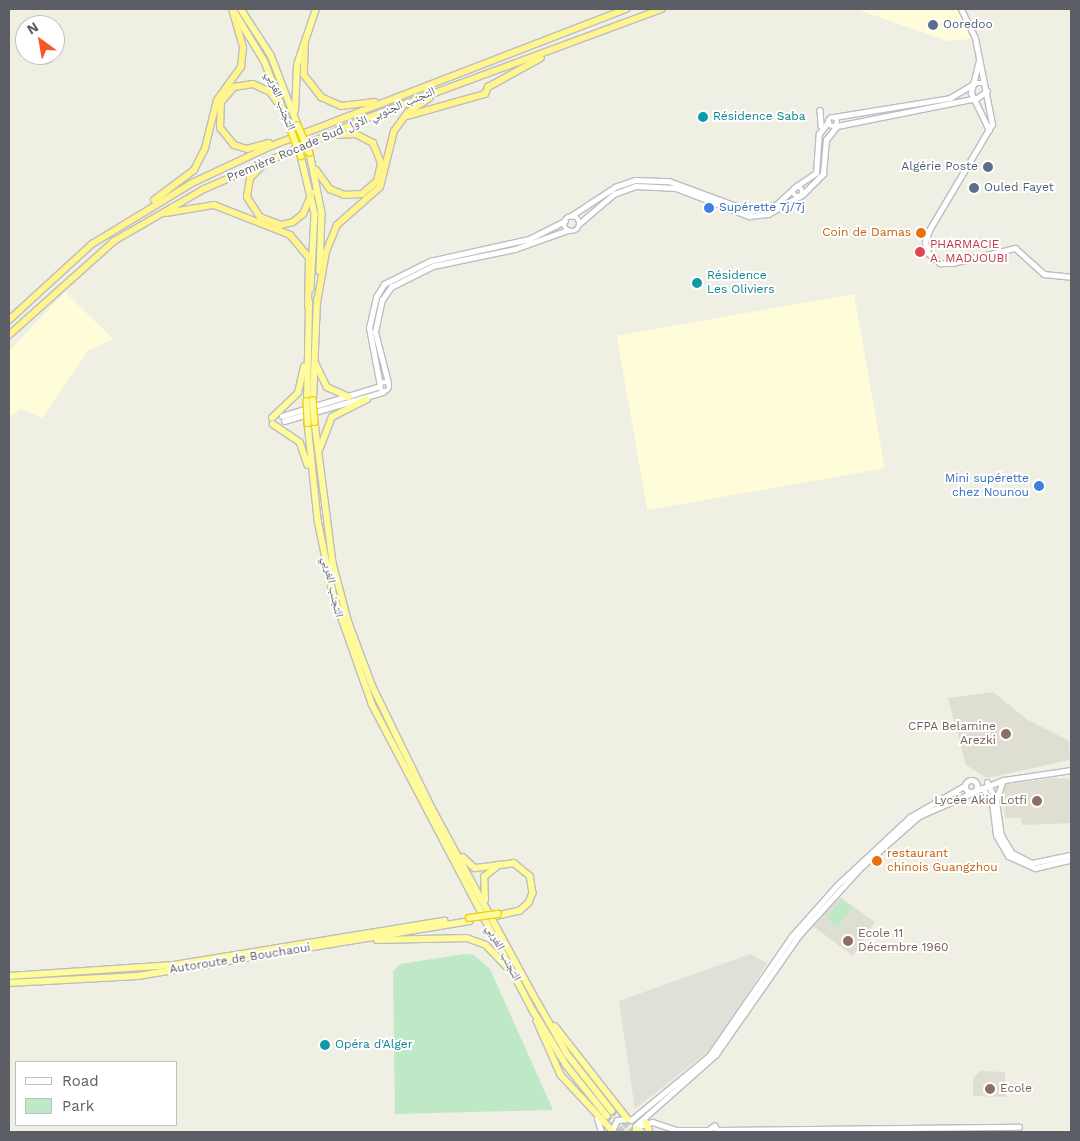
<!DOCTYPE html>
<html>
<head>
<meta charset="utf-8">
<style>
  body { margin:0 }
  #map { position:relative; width:1080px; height:1141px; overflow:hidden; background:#efefe4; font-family:"Work Sans","Noto Naskh Arabic",sans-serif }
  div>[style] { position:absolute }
  .commercial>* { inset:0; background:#fffcd9; transform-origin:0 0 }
  .industrial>* { inset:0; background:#e0e0d8 }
  .education>* { inset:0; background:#dfded2 }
  .green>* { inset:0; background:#bfe8c6; transform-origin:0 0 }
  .trunk-tunnel>* { height:5.5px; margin-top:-2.75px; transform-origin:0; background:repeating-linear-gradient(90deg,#cacbc4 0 5.5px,transparent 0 8.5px) }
  .roads { filter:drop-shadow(1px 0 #bcbdc3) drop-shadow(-1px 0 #bcbdc3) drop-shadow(0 1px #bcbdc3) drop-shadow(0 -1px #bcbdc3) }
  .tertiary>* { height:4.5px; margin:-2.25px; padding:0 2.25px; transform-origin:2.25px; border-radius:2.25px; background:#fff }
  .tertiary>.ring { margin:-2.25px; padding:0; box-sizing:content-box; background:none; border:4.5px solid #fff; border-radius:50% }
  .secondary>* { height:5px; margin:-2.5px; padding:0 2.5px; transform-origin:2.5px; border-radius:2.5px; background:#fff }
  .secondary>.ring { margin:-2.5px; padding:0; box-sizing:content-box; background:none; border:5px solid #fff; border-radius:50% }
  .trunk>* { height:5.5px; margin:-2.75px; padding:0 2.75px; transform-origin:2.75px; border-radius:2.75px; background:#fffa9a }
  .motorway>* { height:6px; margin:-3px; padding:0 3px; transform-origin:3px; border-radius:3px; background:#fff58b }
  .bridges { filter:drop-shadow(1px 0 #f3d000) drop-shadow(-1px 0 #f3d000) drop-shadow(0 1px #f3d000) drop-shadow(0 -1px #f3d000) }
  .trunk-bridge>* { height:5.5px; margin:-2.75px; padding:0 2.75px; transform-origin:2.75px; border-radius:2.75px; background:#fffa9a }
  .dots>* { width:14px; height:14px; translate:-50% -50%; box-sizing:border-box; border:2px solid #fff; border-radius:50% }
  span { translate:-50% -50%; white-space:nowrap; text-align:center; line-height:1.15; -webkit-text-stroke:4px #fff; paint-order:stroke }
  .service-label { font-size:12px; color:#4e5e75 }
  .left { translate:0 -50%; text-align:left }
  .right { translate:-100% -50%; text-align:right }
  .street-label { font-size:12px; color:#5c5e65 }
  .culture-label { font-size:12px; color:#0d838f }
  .shop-label { font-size:12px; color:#366cbe }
  .food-label { font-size:12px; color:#c56008 }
  .health-label { font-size:12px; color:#be3a42 }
  .education-label { font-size:12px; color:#785e54 }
  .frame { position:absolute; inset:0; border:10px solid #5c5e65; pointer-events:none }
  .legend { position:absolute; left:15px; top:1061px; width:162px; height:65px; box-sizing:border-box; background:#fff; border:1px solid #bebfc1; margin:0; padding:6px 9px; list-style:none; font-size:15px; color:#5c5e65 }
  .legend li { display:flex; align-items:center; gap:10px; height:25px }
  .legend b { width:25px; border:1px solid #bebfc1 }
  .north { position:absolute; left:15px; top:15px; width:50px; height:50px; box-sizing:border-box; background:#fff; border:1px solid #bebfc1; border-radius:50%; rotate:328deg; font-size:14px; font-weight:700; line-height:20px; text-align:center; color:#5c5e65 }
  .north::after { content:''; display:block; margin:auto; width:18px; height:22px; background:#f35826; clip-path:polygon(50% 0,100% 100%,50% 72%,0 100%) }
</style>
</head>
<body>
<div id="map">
  <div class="commercial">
    <i style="clip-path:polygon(856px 9px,959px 9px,971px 39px,947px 41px)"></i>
    <i style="clip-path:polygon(65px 292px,113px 339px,88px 351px,42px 418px,21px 409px,10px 416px,9px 351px)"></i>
    <i style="left:854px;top:294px;width:177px;height:241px;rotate:80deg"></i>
  </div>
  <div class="industrial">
    <i style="clip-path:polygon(750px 954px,767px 963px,724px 1031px,706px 1053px,635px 1109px,619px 1001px)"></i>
  </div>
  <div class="education">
    <i style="clip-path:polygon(993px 692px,1028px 720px,1069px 741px,1070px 760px,987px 778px,966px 765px,948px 698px)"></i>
    <i style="clip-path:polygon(1054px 778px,1071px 779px,1071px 823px,1022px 825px,1021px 818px,1005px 818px,1004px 785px)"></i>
    <i style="clip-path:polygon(840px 897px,875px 922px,853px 956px,813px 926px)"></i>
    <i style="clip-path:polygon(980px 1071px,1005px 1072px,1006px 1097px,973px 1096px,973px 1079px)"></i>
  </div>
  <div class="green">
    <i style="left:841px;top:899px;width:14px;height:24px;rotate:36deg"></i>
    <i style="clip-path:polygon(464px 954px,474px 955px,490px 969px,553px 1110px,395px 1114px,393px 971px,401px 964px)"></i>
  </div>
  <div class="trunk-tunnel">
    <i style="left:612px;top:1111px;width:30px;rotate:45deg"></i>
    <i style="left:607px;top:1116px;width:23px;rotate:45deg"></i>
  </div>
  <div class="roads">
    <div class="tertiary">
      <i style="left:820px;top:110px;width:16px;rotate:86deg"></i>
      <i class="ring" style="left:828px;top:117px;width:5.5px;height:5.5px"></i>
      <i style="left:834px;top:117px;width:118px;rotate:-9.3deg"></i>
      <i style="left:950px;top:98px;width:29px;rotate:-31deg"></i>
      <i style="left:975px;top:83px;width:10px"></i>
      <i style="left:837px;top:126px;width:143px;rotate:-11.3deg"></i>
      <i style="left:977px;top:98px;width:12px;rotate:-35deg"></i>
      <i class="ring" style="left:793px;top:187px;width:5.5px;height:5.5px"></i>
      <i style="left:795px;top:187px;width:25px;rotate:-34deg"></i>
      <i style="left:816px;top:173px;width:39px;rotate:-86deg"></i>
      <i style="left:819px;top:134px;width:15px;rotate:-53deg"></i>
      <i style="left:802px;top:195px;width:30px;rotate:-45deg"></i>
      <i style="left:823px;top:174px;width:34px;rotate:-85deg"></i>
      <i style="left:826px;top:140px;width:16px;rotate:-52deg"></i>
      <i style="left:571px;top:216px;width:53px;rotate:-33.4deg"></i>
      <i style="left:615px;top:187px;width:21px;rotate:-19deg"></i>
      <i style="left:635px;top:180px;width:34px;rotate:2deg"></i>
      <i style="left:669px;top:181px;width:86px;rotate:20.3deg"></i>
      <i style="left:750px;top:211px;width:27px;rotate:-13deg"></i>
      <i style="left:776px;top:205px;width:25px;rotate:-43deg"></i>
      <i class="ring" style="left:564px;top:216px;width:11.5px;height:11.5px"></i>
      <i style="left:580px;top:223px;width:45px;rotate:-40.5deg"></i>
      <i style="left:614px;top:194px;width:23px;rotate:-20deg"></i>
      <i style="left:636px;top:186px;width:40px;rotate:2.9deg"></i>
      <i style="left:676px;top:188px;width:78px;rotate:21deg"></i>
      <i style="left:749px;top:216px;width:19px;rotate:-6deg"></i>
      <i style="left:768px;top:214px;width:37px;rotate:-29deg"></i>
      <i class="ring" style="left:380px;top:382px;width:5.5px;height:5.5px"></i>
      <i style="left:388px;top:383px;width:53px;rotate:-104.3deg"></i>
      <i style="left:375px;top:332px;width:33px;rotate:-78deg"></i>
      <i style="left:382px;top:300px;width:16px;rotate:-55deg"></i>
      <i style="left:391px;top:287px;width:47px;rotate:-26.6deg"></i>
      <i style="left:433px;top:266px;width:84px;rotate:-11.7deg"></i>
      <i style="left:515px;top:249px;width:56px;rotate:-19.7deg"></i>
      <i style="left:380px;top:386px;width:59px;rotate:-100.7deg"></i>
      <i style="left:369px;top:328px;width:32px;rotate:-77deg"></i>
      <i style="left:376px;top:297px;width:15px;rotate:-58deg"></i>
      <i style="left:384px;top:284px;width:51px;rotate:-26.6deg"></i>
      <i style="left:430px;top:261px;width:101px;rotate:-12.5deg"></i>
      <i style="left:529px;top:239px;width:40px;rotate:-26.6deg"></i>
      <i style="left:282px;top:416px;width:102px;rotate:-17deg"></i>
      <i style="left:284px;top:421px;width:103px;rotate:-16.3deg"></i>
      <i style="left:637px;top:1127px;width:16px;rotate:-18deg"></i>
      <i style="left:652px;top:1122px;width:25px;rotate:18deg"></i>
      <i style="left:676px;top:1130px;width:31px"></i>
      <i style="left:719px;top:1130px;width:300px;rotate:-0.6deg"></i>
      <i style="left:707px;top:1131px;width:9px;rotate:-36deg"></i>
      <i style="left:714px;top:1126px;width:7px;rotate:45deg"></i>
    </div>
    <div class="secondary">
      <i style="left:961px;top:9px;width:32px;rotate:64deg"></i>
      <i style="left:975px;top:38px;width:88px;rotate:78.8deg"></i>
      <i style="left:992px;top:124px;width:123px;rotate:120.7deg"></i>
      <i style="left:929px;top:230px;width:13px;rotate:108deg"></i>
      <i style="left:925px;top:242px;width:11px;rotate:75deg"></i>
      <i style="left:928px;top:253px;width:16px;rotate:40deg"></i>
      <i style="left:940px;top:263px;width:12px"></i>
      <i style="left:952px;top:263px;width:65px;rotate:-13.4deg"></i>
      <i style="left:1015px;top:248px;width:39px;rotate:42deg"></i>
      <i style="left:1044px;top:274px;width:27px;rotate:6deg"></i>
      <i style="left:979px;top:60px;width:34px;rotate:104deg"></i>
      <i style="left:971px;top:93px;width:41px;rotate:64.1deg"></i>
      <i class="ring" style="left:965px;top:780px;width:7px;height:7px"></i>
      <i style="left:987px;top:782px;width:21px;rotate:65deg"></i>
      <i style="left:996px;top:801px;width:34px;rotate:82deg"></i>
      <i style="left:1001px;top:835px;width:21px;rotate:59deg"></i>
      <i style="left:1012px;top:853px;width:22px;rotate:27deg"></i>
      <i style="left:1032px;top:863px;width:40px;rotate:-12deg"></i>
      <i style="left:982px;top:788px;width:17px;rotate:54deg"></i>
      <i style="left:992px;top:802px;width:33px;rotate:83deg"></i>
      <i style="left:996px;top:835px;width:24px;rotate:60deg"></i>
      <i style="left:1008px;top:856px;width:30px;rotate:24deg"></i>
      <i style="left:1035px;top:868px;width:37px;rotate:-13deg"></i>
      <i style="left:975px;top:791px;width:31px;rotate:-21deg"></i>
      <i style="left:1004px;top:780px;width:68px;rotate:-8.5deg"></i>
      <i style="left:997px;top:798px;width:19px;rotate:-72deg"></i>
      <i style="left:597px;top:1118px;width:15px;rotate:74deg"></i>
      <i style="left:631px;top:1120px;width:101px;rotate:-39.4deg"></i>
      <i style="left:709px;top:1056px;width:145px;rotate:-55.4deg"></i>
      <i style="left:791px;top:937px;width:69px;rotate:-48.5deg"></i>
      <i style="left:837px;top:885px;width:100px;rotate:-43deg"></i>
      <i style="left:910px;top:817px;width:62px;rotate:-29.9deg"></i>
      <i style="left:635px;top:1126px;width:108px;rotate:-41.6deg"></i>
      <i style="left:716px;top:1054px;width:145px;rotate:-55.1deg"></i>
      <i style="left:799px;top:935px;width:93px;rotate:-47.6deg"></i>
      <i style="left:862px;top:866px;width:76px;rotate:-41.3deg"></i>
      <i style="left:919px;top:816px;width:58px;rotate:-23.5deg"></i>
      <i style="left:611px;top:1132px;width:13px;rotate:-63deg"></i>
      <i style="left:617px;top:1120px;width:12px;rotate:-5deg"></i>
    </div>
    <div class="trunk">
      <i style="left:241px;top:9px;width:55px;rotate:56.9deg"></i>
      <i style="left:271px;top:55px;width:75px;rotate:68.9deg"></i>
      <i style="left:234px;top:11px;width:60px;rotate:58.7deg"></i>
      <i style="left:265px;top:62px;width:70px;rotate:69deg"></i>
      <i style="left:295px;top:111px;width:46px;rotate:-87.5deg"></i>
      <i style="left:297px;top:65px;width:59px;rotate:-71.3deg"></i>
      <i style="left:310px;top:153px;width:61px;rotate:78.7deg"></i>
      <i style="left:322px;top:213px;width:58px;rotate:92deg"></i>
      <i style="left:301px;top:156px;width:60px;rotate:76.4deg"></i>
      <i style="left:315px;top:214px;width:75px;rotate:93.1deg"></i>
      <i style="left:316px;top:364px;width:25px;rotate:64deg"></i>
      <i style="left:327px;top:387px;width:24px;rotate:24deg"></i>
      <i style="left:313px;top:400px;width:100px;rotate:-87.7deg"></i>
      <i style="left:307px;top:401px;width:98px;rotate:-88.8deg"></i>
      <i style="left:272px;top:418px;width:36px;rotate:-44deg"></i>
      <i style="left:298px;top:393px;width:27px;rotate:-77deg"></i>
      <i style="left:315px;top:422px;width:142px;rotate:82.7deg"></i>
      <i style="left:333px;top:563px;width:62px;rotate:75.1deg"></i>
      <i style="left:349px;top:623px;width:68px;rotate:69.4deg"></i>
      <i style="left:373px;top:687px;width:135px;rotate:64deg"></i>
      <i style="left:432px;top:808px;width:212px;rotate:61.5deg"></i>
      <i style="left:533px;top:994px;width:70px;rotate:60.2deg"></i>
      <i style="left:568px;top:1055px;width:71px;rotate:51.8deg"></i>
      <i style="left:308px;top:423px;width:98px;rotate:84.1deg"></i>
      <i style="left:318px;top:520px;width:75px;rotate:78.4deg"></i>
      <i style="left:333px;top:593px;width:118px;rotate:70.6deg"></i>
      <i style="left:372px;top:704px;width:348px;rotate:62.3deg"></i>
      <i style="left:534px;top:1012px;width:63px;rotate:58.6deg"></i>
      <i style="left:567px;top:1066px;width:64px;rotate:51.3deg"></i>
      <i style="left:273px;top:424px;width:32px;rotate:34deg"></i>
      <i style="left:300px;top:442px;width:24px;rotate:71deg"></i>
      <i style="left:320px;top:448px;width:33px;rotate:-69deg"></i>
      <i style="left:332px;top:417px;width:39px;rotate:-27deg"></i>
      <i style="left:463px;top:857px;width:16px;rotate:43deg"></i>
      <i style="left:475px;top:868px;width:39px;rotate:-7deg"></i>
      <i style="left:514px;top:863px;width:21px;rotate:39deg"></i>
      <i style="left:530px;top:876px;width:17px;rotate:80deg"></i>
      <i style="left:533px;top:893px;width:11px;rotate:112deg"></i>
      <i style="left:529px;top:903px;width:12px;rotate:138deg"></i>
      <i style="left:520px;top:911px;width:23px;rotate:167deg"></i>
      <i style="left:485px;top:900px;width:23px;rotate:-92deg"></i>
      <i style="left:484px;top:877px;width:19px;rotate:-39deg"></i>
      <i style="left:377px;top:940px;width:90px;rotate:-1.3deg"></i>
      <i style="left:467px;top:938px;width:20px;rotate:20deg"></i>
      <i style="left:486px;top:945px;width:30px;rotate:46deg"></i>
      <i style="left:9px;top:976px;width:165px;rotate:-3.8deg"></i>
      <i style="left:174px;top:965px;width:274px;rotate:-9.3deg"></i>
      <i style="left:9px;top:983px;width:129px;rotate:-3.1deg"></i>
      <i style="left:138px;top:976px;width:336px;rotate:-9.4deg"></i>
      <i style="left:537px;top:1021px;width:59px;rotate:66deg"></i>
      <i style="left:561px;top:1075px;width:74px;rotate:47.2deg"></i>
      <i style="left:555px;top:1026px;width:118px;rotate:51.9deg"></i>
      <i style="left:646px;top:1122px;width:11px;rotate:68deg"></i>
      <i style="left:636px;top:1129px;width:7px;rotate:27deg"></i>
    </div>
    <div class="motorway">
      <i style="left:305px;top:40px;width:35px;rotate:92deg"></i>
      <i style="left:304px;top:75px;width:28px;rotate:52deg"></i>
      <i style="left:321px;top:97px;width:22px;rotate:24deg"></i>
      <i style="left:341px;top:106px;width:34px;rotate:-7deg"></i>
      <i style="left:407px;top:116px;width:81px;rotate:-15.8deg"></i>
      <i style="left:485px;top:94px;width:8px;rotate:-67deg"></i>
      <i style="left:488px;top:87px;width:60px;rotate:-28.7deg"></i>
      <i style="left:269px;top:143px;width:23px;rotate:165deg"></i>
      <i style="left:247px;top:149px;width:14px;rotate:-163deg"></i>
      <i style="left:234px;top:145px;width:22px;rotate:-129deg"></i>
      <i style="left:220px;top:128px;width:26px;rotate:-88deg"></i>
      <i style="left:221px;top:102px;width:20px;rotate:-49deg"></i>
      <i style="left:234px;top:87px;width:19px;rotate:-9deg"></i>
      <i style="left:253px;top:84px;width:19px;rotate:25deg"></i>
      <i style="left:270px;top:92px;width:26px;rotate:54deg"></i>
      <i style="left:263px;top:165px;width:18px;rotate:135deg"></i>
      <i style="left:250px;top:178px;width:19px;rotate:99deg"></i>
      <i style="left:247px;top:197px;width:24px;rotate:57deg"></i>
      <i style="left:260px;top:217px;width:22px;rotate:21deg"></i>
      <i style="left:281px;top:225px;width:12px;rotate:-14deg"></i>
      <i style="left:293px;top:222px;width:13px;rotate:-39deg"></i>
      <i style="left:303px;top:214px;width:23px;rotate:-67deg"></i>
      <i style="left:316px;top:170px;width:24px;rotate:54deg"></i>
      <i style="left:330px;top:189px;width:15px;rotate:23deg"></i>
      <i style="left:344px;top:195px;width:18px;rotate:-3deg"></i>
      <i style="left:362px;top:194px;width:20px;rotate:-41deg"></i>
      <i style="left:377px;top:181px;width:18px;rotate:-77deg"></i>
      <i style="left:381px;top:163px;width:22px;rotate:-112deg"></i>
      <i style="left:373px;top:143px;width:20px;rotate:-153deg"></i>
      <i style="left:355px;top:134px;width:21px;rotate:177deg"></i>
      <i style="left:154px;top:200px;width:50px;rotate:-36.9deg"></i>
      <i style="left:194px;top:170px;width:25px;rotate:-63deg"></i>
      <i style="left:205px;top:148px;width:49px;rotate:-76deg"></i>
      <i style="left:217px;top:100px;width:41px;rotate:-54deg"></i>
      <i style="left:241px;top:67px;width:20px;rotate:-84deg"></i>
      <i style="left:243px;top:47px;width:40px;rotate:-106deg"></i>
      <i style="left:166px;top:213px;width:49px;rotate:-9.5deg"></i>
      <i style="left:214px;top:205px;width:82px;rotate:21.5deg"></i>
      <i style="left:290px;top:235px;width:30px;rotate:50deg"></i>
      <i style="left:309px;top:258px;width:48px;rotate:91.2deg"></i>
      <i style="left:317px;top:303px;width:52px;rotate:-80deg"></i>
      <i style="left:326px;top:252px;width:29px;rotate:-68deg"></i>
      <i style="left:337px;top:225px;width:57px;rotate:-41.5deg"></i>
      <i style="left:380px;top:187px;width:58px;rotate:-76deg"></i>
      <i style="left:394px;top:131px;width:22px;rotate:-54deg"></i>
      <i style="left:407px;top:113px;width:27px;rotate:-34deg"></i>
      <i style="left:9px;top:320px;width:113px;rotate:-42.5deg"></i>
      <i style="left:92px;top:244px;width:119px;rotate:-31.3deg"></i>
      <i style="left:194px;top:182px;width:85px;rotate:-25.1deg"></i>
      <i style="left:271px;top:146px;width:381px;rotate:-21.1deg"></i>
      <i style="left:9px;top:335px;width:141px;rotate:-41.8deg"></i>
      <i style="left:114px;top:241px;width:104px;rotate:-30deg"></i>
      <i style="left:204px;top:189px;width:178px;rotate:-23.5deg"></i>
      <i style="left:367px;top:118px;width:314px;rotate:-20.3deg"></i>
    </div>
  </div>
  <div class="bridges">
    <div class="trunk-bridge">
      <i style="left:298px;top:125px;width:30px;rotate:67deg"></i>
      <i style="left:290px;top:127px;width:31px;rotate:69deg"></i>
      <i style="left:313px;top:400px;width:22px;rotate:85deg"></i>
      <i style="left:307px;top:401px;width:22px;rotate:87deg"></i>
      <i style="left:469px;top:918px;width:29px;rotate:-8deg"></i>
    </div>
  </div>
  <div class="dots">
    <i style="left:933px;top:25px;background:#5c6f8a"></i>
    <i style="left:703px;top:117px;background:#0f9aa8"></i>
    <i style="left:988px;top:167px;background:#5c6f8a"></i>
    <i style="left:974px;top:188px;background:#5c6f8a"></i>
    <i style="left:709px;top:208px;background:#3f7fe0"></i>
    <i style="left:921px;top:233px;background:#e8710a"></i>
    <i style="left:920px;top:252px;background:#e0444e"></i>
    <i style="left:697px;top:283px;background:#0f9aa8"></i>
    <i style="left:1039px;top:486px;background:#3f7fe0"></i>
    <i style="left:1006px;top:734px;background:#8d6e63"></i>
    <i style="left:1037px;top:801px;background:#8d6e63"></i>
    <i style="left:877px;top:861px;background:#e8710a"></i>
    <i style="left:848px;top:941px;background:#8d6e63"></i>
    <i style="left:325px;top:1045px;background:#0f9aa8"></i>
    <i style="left:990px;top:1089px;background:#8d6e63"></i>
  </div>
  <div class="service-label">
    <span class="left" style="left:943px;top:25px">Ooredoo</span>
    <span class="right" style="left:978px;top:167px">Algérie Poste</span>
    <span class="left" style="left:984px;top:188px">Ouled Fayet</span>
  </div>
  <div class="street-label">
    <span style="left:280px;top:101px;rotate:69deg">التجنب الغربي</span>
    <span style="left:331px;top:135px;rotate:-23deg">Première Rocade Sud التجنب الجنوبي الأول</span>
    <span style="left:332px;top:587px;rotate:77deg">التجنب الغربي</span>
    <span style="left:503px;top:953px;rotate:62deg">التجنب الغربي</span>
    <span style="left:240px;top:959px;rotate:-9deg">Autoroute de Bouchaoui</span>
  </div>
  <div class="culture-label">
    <span class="left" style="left:713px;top:117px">Résidence Saba</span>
    <span class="left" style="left:707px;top:283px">Résidence<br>Les Oliviers</span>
    <span class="left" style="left:335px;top:1045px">Opéra d'Alger</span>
  </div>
  <div class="shop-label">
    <span class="left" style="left:719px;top:208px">Supérette 7j/7j</span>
    <span class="right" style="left:1029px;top:486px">Mini supérette<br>chez Nounou</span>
  </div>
  <div class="food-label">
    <span class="right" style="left:911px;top:233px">Coin de Damas</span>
    <span class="left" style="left:887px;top:861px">restaurant<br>chinois Guangzhou</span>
  </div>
  <div class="health-label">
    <span class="left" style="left:930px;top:252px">PHARMACIE<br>A. MADJOUBI</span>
  </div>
  <div class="education-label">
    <span class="right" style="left:996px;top:734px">CFPA Belamine<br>Arezki</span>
    <span class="right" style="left:1027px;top:801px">Lycée Akid Lotfi</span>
    <span class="left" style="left:858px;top:941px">Ecole 11<br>Décembre 1960</span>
    <span class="left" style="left:1000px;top:1089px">Ecole</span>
  </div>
  <div class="frame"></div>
  <ul class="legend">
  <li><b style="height:6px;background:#fff"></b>Road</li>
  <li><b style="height:14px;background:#bfe8c6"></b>Park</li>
  </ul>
  <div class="north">N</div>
</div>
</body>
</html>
